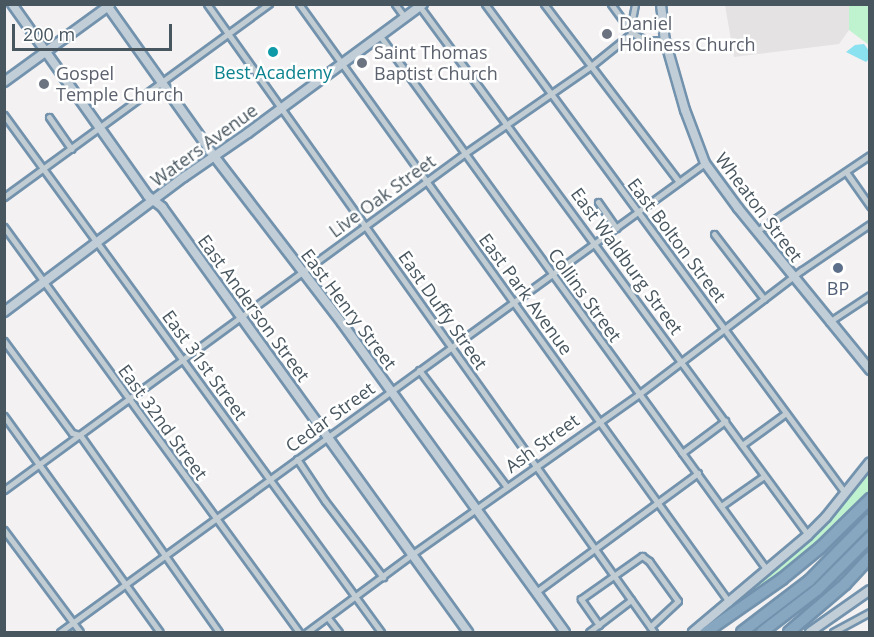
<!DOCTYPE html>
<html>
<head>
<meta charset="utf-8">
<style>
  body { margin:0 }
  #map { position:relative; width:874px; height:637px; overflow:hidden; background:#f3f1f1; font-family:"Open Sans",sans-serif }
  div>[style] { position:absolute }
  .education>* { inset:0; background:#e4e2e3 }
  .green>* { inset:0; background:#bff2cf }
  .water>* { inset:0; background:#8ae1f0 }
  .roads { filter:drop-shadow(2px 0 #7292ad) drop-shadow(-2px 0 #7292ad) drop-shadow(0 2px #7292ad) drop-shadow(0 -2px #7292ad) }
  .minor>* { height:5px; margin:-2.5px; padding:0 2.5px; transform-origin:2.5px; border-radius:2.5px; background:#c1ccd3 }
  .secondary>* { height:8px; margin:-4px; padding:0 4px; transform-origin:4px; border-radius:4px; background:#c1ced8 }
  .motorway>* { height:10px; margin:-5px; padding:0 5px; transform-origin:5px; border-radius:5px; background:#87a7c1 }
  .dots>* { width:16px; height:16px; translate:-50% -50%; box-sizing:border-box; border:3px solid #fff; border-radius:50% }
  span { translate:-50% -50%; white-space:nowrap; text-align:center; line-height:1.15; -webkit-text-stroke:5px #fff; paint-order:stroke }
  .worship-label { font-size:18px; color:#5b616d }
  .left { translate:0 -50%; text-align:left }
  .culture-label { font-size:18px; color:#0d838f }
  .street-label { font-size:18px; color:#48565f }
  .service-label { font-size:18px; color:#4e5e75 }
  .frame { position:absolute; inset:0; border:6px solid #48565f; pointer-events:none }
  .scale { position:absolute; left:12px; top:24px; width:160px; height:27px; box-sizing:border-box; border:3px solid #48565f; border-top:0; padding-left:8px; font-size:18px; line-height:21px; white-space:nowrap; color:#48565f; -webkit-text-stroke:4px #fff; paint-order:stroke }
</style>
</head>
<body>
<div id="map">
  <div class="education">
    <i style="clip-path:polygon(725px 5px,849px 5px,849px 30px,839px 44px,734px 57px)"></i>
  </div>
  <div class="green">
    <i style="clip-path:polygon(849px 5px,869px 5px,869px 45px,849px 30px)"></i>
    <i style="clip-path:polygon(869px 469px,869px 492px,817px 544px,754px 593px,715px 619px,807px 540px,841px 505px)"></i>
  </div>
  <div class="water">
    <i style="clip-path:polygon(864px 44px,869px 51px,869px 59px,866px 62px,846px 52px,855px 45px)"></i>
  </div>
  <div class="roads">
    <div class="minor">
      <i style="left:207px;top:4px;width:771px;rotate:54.56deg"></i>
      <i style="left:299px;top:4px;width:737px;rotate:54.28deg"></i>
      <i style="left:395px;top:4px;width:17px;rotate:54deg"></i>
      <i style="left:485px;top:4px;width:607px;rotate:53.64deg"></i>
      <i style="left:544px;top:4px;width:223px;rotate:52.8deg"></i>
      <i style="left:611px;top:4px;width:36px;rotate:54deg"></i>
      <i style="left:632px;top:33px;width:15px;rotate:28deg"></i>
      <i style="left:645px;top:40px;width:20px"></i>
      <i style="left:420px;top:7px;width:655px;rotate:53.69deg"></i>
      <i style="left:630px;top:30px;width:26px;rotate:-79deg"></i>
      <i style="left:380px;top:36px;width:659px;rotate:54.07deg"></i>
      <i style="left:4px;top:115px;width:640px;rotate:53.9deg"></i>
      <i style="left:49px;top:117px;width:39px;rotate:55deg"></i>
      <i style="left:846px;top:172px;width:42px;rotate:54.8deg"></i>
      <i style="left:4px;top:197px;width:328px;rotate:-36.1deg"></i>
      <i style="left:598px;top:202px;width:32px;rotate:55deg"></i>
      <i style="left:4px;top:227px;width:501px;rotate:53.93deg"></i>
      <i style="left:757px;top:231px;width:136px;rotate:-33.9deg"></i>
      <i style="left:714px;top:234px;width:82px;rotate:52.4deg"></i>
      <i style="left:829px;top:322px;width:49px;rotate:-33.4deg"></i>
      <i style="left:4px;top:341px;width:114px;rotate:53.5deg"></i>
      <i style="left:72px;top:433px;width:8px;rotate:14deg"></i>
      <i style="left:80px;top:435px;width:241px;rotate:54.8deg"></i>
      <i style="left:419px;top:370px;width:146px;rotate:53.1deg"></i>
      <i style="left:4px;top:416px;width:266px;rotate:54.2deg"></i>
      <i style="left:742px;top:445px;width:54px;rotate:-36deg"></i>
      <i style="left:682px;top:453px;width:54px;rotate:-36.7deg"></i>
      <i style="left:297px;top:459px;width:50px;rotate:56.3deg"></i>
      <i style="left:325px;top:501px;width:96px;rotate:52.7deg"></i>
      <i style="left:4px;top:490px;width:570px;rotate:-36.15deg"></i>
      <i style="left:464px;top:154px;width:155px;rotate:-34.7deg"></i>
      <i style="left:591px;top:66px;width:53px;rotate:-38.8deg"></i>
      <i style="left:721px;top:506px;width:52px;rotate:-34.9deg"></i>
      <i style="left:4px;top:530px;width:127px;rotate:53.3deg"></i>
      <i style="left:536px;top:592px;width:201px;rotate:-36.3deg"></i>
      <i style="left:328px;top:618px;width:18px;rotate:52deg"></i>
      <i style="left:599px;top:625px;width:32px;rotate:-125deg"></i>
      <i style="left:581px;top:599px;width:75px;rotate:-35.2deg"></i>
      <i style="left:642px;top:556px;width:9px;rotate:36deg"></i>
      <i style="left:649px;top:561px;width:49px;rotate:54.1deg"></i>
      <i style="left:678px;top:601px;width:38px;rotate:137deg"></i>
      <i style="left:60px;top:632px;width:797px;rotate:-36.02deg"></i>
      <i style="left:307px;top:632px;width:129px;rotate:-36.5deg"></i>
      <i style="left:411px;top:555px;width:279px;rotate:-35.2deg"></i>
      <i style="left:639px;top:394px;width:205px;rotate:-37.3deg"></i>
      <i style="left:802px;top:270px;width:82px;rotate:-34.1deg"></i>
      <i style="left:589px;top:632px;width:53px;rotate:-37.3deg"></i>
      <i style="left:833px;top:632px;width:42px;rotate:-28.4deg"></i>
    </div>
    <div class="secondary">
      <i style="left:12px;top:4px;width:235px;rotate:54.7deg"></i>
      <i style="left:148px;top:196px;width:18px;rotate:38deg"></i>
      <i style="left:162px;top:207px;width:524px;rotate:54.25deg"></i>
      <i style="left:106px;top:4px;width:186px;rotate:54.6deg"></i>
      <i style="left:214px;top:156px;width:210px;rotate:52.5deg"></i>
      <i style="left:342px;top:323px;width:381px;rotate:54.2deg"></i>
      <i style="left:661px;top:4px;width:36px;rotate:84deg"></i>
      <i style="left:665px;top:40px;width:73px;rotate:74.1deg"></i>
      <i style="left:685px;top:110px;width:57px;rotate:69.3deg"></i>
      <i style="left:705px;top:163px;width:56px;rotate:53.7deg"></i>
      <i style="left:738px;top:208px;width:209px;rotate:50.8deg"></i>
      <i style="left:4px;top:82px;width:131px;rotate:-36deg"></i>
      <i style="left:4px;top:312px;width:225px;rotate:-36.9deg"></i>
      <i style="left:184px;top:177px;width:78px;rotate:-34.5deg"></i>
      <i style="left:248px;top:133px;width:217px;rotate:-36.4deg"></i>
      <i style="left:693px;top:632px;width:150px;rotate:-40.1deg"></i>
      <i style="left:808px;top:535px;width:25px;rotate:-45deg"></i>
      <i style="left:826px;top:517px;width:70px;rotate:-51.3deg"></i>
      <i style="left:810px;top:632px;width:73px;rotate:-35deg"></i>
    </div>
    <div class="motorway">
      <i style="left:706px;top:632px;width:93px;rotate:-34.9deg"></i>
      <i style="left:782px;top:579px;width:50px;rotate:-39.4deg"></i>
      <i style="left:821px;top:547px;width:69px;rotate:-44.4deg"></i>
      <i style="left:742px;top:632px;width:84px;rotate:-37.3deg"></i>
      <i style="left:809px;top:581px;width:87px;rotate:-45.5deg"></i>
      <i style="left:762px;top:632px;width:69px;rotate:-37.4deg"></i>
      <i style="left:817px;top:590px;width:75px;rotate:-45deg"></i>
      <i style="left:789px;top:632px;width:74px;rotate:-40.6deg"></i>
      <i style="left:845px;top:584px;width:37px;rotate:-47deg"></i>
    </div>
  </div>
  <div class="dots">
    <i style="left:607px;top:34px;background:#6b7280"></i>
    <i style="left:273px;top:52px;background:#0f9aa8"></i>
    <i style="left:362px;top:63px;background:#6b7280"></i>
    <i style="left:44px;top:84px;background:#6b7280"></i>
    <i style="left:838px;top:268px;background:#5c6f8a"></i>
  </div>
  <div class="worship-label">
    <span class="left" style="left:619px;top:34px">Daniel<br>Holiness Church</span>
    <span class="left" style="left:374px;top:63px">Saint Thomas<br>Baptist Church</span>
    <span class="left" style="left:56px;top:84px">Gospel<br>Temple Church</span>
  </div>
  <div class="culture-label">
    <span style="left:273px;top:72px">Best Academy</span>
  </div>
  <div class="street-label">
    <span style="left:204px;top:145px;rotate:-36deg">Waters Avenue</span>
    <span style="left:382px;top:196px;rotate:-36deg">Live Oak Street</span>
    <span style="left:759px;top:207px;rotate:53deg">Wheaton Street</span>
    <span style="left:677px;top:240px;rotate:53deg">East Bolton Street</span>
    <span style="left:627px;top:261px;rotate:54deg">East Waldburg Street</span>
    <span style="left:526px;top:294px;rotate:54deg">East Park Avenue</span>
    <span style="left:585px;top:295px;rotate:54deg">Collins Street</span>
    <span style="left:254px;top:308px;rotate:54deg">East Anderson Street</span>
    <span style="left:349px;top:309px;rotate:53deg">East Henry Street</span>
    <span style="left:443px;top:310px;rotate:55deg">East Duffy Street</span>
    <span style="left:205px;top:365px;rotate:54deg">East 31st Street</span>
    <span style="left:330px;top:417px;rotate:-36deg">Cedar Street</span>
    <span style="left:163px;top:422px;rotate:54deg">East 32nd Street</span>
    <span style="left:542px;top:443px;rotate:-36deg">Ash Street</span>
  </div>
  <div class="service-label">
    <span style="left:838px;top:288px">BP</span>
  </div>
  <div class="frame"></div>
  <div class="scale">200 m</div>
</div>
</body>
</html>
